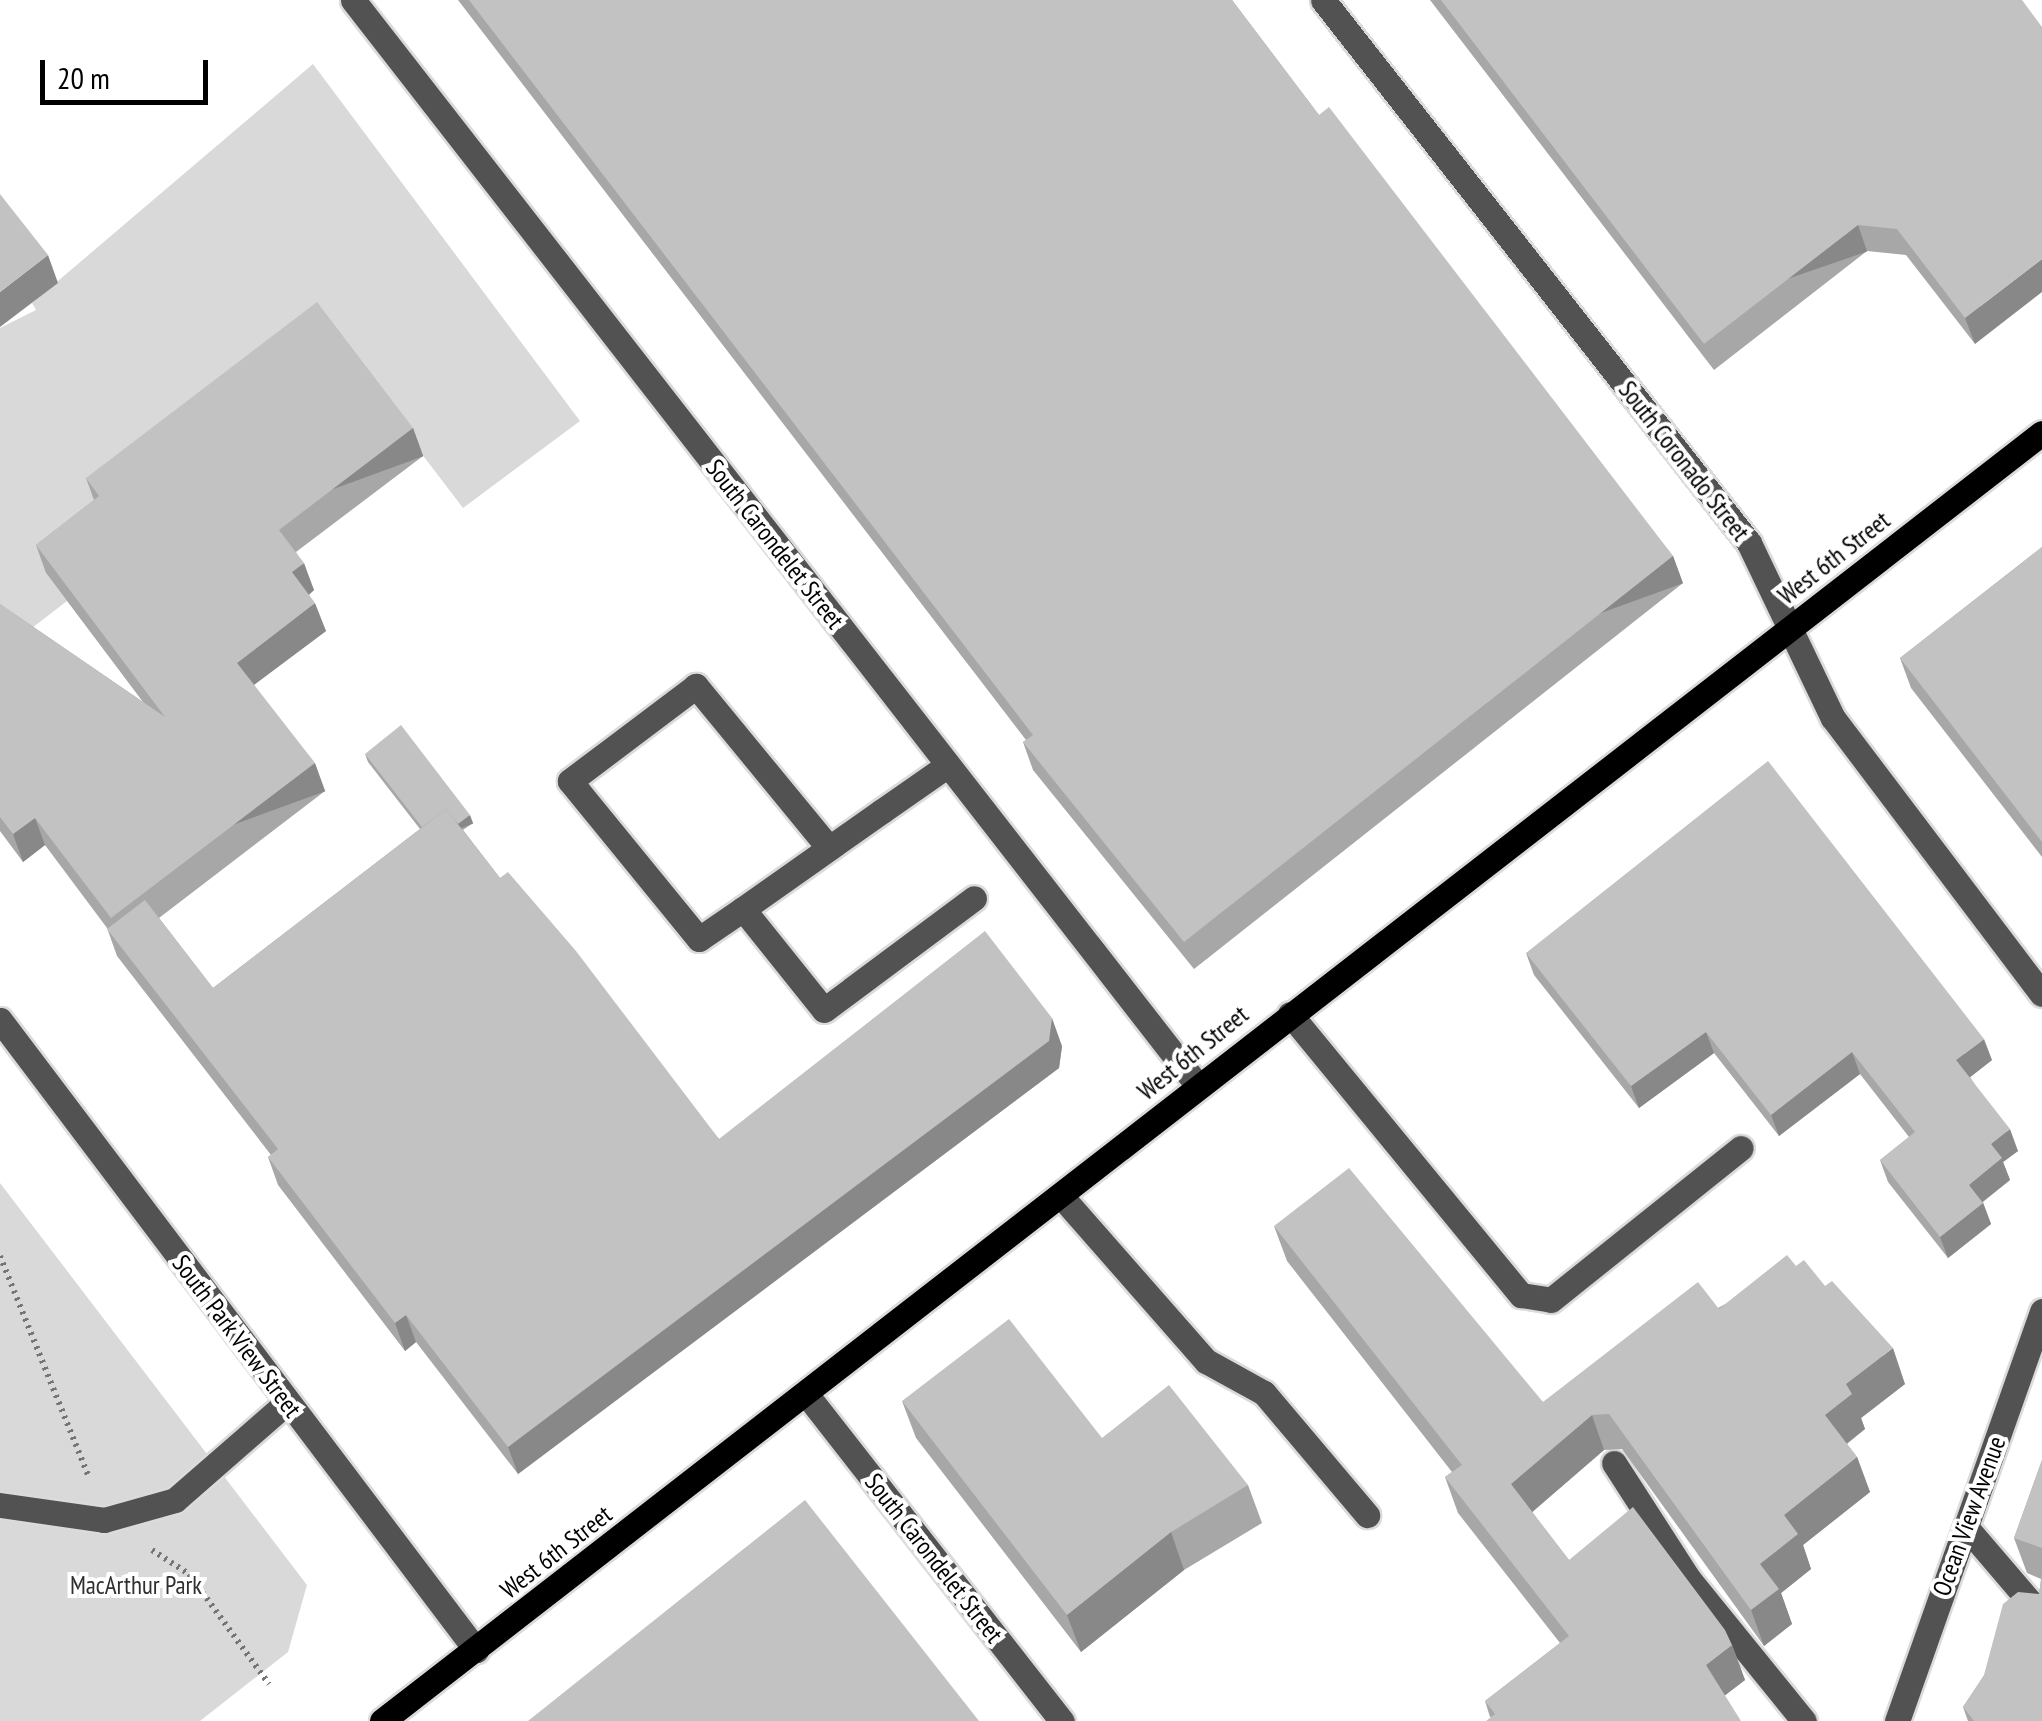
<!DOCTYPE html>
<html>
<head>
<meta charset="utf-8">
<style>
  body { margin:0 }
  #map { position:relative; width:2042px; height:1721px; overflow:hidden; background:#fff; font-family:"PT Sans Narrow",sans-serif }
  div>[style] { position:absolute }
  .green>* { inset:0; background:#d9d9d9 }
  .path>* { height:6px; margin-top:-3px; transform-origin:0; background:repeating-linear-gradient(90deg,#747474 0 2.5px,transparent 0 7.5px) }
  .roads { filter:drop-shadow(2px 0 #dbdbdb) drop-shadow(-2px 0 #dbdbdb) drop-shadow(0 2px #dbdbdb) drop-shadow(0 -2px #dbdbdb) }
  .minor>* { height:25px; margin:-12.5px; padding:0 12.5px; transform-origin:12.5px; border-radius:12.5px; background:#525252 }
  .major>* { height:25px; margin:-12.5px; padding:0 12.5px; transform-origin:12.5px; border-radius:12.5px; background:#000 }
  .wall>* { inset:0; background:#a7a7a7 }
  .shaded-wall>* { inset:0; background:#888; transform-origin:0 0 }
  .building>* { inset:0; background:#c2c2c2 }
  span { translate:-50% -50%; white-space:nowrap; text-align:center; line-height:1.15; -webkit-text-stroke:8px #fff; paint-order:stroke }
  .street-label { font-size:25px; color:#000 }
  .park-label { font-size:25px; color:#303030 }
  .scale { position:absolute; left:40px; top:60px; width:168px; height:45px; box-sizing:border-box; border:5px solid #000; border-top:0; padding-left:12px; font-size:30px; line-height:35px; white-space:nowrap; color:#000; -webkit-text-stroke:8px #fff; paint-order:stroke }
</style>
</head>
<body>
<div id="map">
  <div class="green">
    <i style="clip-path:polygon(313px 64px,580px 421px,463px 508px,328px 331px,46px 573px,67px 601px,19px 638px,0 625px,0 328px,36px 310px,32px 303px)"></i>
    <i style="clip-path:polygon(0 1183px,307px 1585px,288px 1652px,200px 1721px,0 1721px)"></i>
  </div>
  <div class="path">
    <i style="left:0;top:1256px;width:238px;rotate:68.1deg"></i>
    <i style="left:152px;top:1550px;width:44px;rotate:33deg"></i>
    <i style="left:189px;top:1574px;width:136px;rotate:54deg"></i>
  </div>
  <div class="roads">
    <div class="minor">
      <i style="left:353px;top:0;width:1377px;rotate:52.11deg"></i>
      <i style="left:1323px;top:0;width:690px;rotate:51.88deg"></i>
      <i style="left:1749px;top:543px;width:194px;rotate:64.4deg"></i>
      <i style="left:1833px;top:718px;width:346px;rotate:52.9deg"></i>
      <i style="left:829px;top:848px;width:210px;rotate:-129.4deg"></i>
      <i style="left:696px;top:686px;width:158px;rotate:143deg"></i>
      <i style="left:570px;top:781px;width:204px;rotate:50.8deg"></i>
      <i style="left:699px;top:939px;width:53px;rotate:-34.3deg"></i>
      <i style="left:743px;top:909px;width:170px;rotate:-35.2deg"></i>
      <i style="left:882px;top:811px;width:80px;rotate:-34.9deg"></i>
      <i style="left:743px;top:909px;width:129px;rotate:51.3deg"></i>
      <i style="left:824px;top:1010px;width:187px;rotate:-36.7deg"></i>
      <i style="left:1290px;top:1014px;width:364px;rotate:50.6deg"></i>
      <i style="left:1521px;top:1295px;width:30px;rotate:9deg"></i>
      <i style="left:1551px;top:1300px;width:243px;rotate:-38.7deg"></i>
      <i style="left:0;top:1020px;width:790px;rotate:52.93deg"></i>
      <i style="left:1061px;top:1196px;width:220px;rotate:48.7deg"></i>
      <i style="left:1206px;top:1361px;width:66px;rotate:28.9deg"></i>
      <i style="left:1264px;top:1393px;width:160px;rotate:49.8deg"></i>
      <i style="left:807px;top:1395px;width:414px;rotate:52deg"></i>
      <i style="left:1614px;top:1463px;width:137px;rotate:57.2deg"></i>
      <i style="left:1688px;top:1578px;width:184px;rotate:51deg"></i>
      <i style="left:0;top:1505px;width:105px;rotate:8.2deg"></i>
      <i style="left:104px;top:1520px;width:74px;rotate:-15.7deg"></i>
      <i style="left:175px;top:1500px;width:147px;rotate:-41.1deg"></i>
      <i style="left:1966px;top:1527px;width:117px;rotate:49.5deg"></i>
      <i style="left:1897px;top:1721px;width:435px;rotate:-70.5deg"></i>
    </div>
    <div class="major">
      <i style="left:382px;top:1721px;width:2101px;rotate:-37.81deg"></i>
    </div>
  </div>
  <div class="wall">
    <i style="clip-path:polygon(458px 0,1232px 0,1319px 115px,1673px 556px,1683px 583px,1194px 969px,1033px 770px,1023px 742px,1026px 740px)"></i>
    <i style="clip-path:polygon(1430px 0,2022px 0,1975px 344px,1906px 255px,1867px 251px,1714px 370px)"></i>
    <i style="clip-path:polygon(413px 428px,423px 456px,296px 552px,314px 590px,309px 595px,326px 631px,254px 685px,325px 791px,159px 918px,213px 988px,420px 829px,368px 762px,365px 754px,473px 823px,463px 830px,500px 878px,719px 1139px,1062px 1046px,1059px 1068px,518px 1474px,416px 1342px,405px 1351px,278px 1185px,268px 1157px,271px 1155px,117px 956px,107px 928px,45px 845px,23px 862px,0 831px,0 604px,143px 702px,46px 573px,36px 545px,94px 500px,86px 478px)"></i>
    <i style="clip-path:polygon(2042px 547px,2042px 857px,1911px 688px,1900px 658px)"></i>
    <i style="clip-path:polygon(1526px 953px,1992px 1060px,1970px 1077px,2018px 1151px,2003px 1162px,2010px 1180px,1983px 1202px,1991px 1224px,1948px 1258px,1888px 1182px,1880px 1160px,1909px 1137px,1860px 1074px,1779px 1136px,1714px 1053px,1639px 1108px,1534px 975px)"></i>
    <i style="clip-path:polygon(1274px 1226px,1543px 1402px,1796px 1266px,1825px 1286px,1905px 1384px,1861px 1418px,1865px 1429px,1847px 1444px,1857px 1457px,1870px 1492px,1803px 1545px,1811px 1569px,1781px 1593px,1792px 1624px,1764px 1646px,1622px 1449px,1604px 1450px,1532px 1512px,1569px 1560px,1732px 1645px,1745px 1680px,1725px 1695px,1490px 1717px,1485px 1701px,1560px 1643px,1458px 1513px,1445px 1477px,1452px 1472px,1287px 1261px)"></i>
    <i style="clip-path:polygon(902px 1401px,1102px 1438px,1248px 1485px,1262px 1523px,1184px 1570px,1081px 1652px,916px 1438px)"></i>
    <i style="clip-path:polygon(2042px 1460px,2042px 1721px,1968px 1721px,1963px 1707px,2039px 1594px,2041px 1579px,2027px 1573px,2014px 1538px)"></i>
  </div>
  <div class="shaded-wall">
    <i style="left:1858px;top:225px;width:28px;height:195px;rotate:71deg"></i>
    <i style="clip-path:polygon(48px 255px,58px 283px,0 327px,0 292px)"></i>
    <i style="clip-path:polygon(2042px 259px,2042px 292px,1975px 344px,1965px 318px)"></i>
    <i style="left:413px;top:428px;width:30px;height:168px;rotate:70deg"></i>
    <i style="left:1673px;top:556px;width:29px;height:623px;rotate:70deg"></i>
    <i style="clip-path:polygon(304px 563px,314px 590px,302px 600px,292px 572px)"></i>
    <i style="clip-path:polygon(315px 603px,326px 631px,247px 690px,237px 663px)"></i>
    <i style="left:315px;top:763px;width:30px;height:256px;rotate:70deg"></i>
    <i style="left:470px;top:815px;width:9px;height:45px;rotate:69deg"></i>
    <i style="clip-path:polygon(35px 818px,45px 845px,23px 862px,13px 834px)"></i>
    <i style="clip-path:polygon(1052px 1018px,1062px 1046px,1059px 1068px,518px 1474px,508px 1447px)"></i>
    <i style="clip-path:polygon(1706px 1032px,1714px 1053px,1639px 1108px,1631px 1086px)"></i>
    <i style="clip-path:polygon(1984px 1039px,1992px 1060px,1964px 1082px,1956px 1060px)"></i>
    <i style="clip-path:polygon(1852px 1052px,1860px 1074px,1779px 1136px,1771px 1115px)"></i>
    <i style="clip-path:polygon(2010px 1129px,2018px 1151px,2003px 1162px,2010px 1180px,1977px 1206px,1969px 1185px,1991px 1144px)"></i>
    <i style="clip-path:polygon(1983px 1203px,1991px 1224px,1948px 1258px,1940px 1237px)"></i>
    <i style="clip-path:polygon(406px 1315px,416px 1342px,405px 1351px,395px 1323px)"></i>
    <i style="clip-path:polygon(1893px 1348px,1905px 1384px,1861px 1418px,1865px 1429px,1838px 1450px,1825px 1415px,1846px 1384px)"></i>
    <i style="clip-path:polygon(1592px 1415px,1604px 1450px,1523px 1520px,1511px 1484px)"></i>
    <i style="clip-path:polygon(1857px 1457px,1870px 1492px,1803px 1545px,1811px 1569px,1781px 1593px,1792px 1624px,1764px 1646px,1751px 1610px,1760px 1564px,1784px 1515px)"></i>
    <i style="clip-path:polygon(1171px 1532px,1184px 1570px,1081px 1652px,1067px 1615px)"></i>
    <i style="clip-path:polygon(1732px 1645px,1745px 1680px,1719px 1700px,1706px 1665px)"></i>
  </div>
  <div class="building">
    <i style="clip-path:polygon(469px 0,1232px 0,1319px 115px,1329px 107px,1673px 556px,1184px 942px,1023px 742px,1033px 735px)"></i>
    <i style="clip-path:polygon(1441px 0,2022px 0,2042px 27px,2042px 259px,1965px 318px,1897px 229px,1858px 225px,1704px 344px)"></i>
    <i style="clip-path:polygon(0 194px,48px 255px,0 292px)"></i>
    <i style="clip-path:polygon(317px 302px,413px 428px,279px 530px,304px 563px,292px 572px,315px 603px,237px 663px,315px 763px,111px 918px,35px 818px,13px 834px,0 817px,0 604px,165px 717px,36px 545px,99px 496px,86px 478px)"></i>
    <i style="clip-path:polygon(2042px 547px,2042px 842px,1900px 658px)"></i>
    <i style="clip-path:polygon(401px 725px,470px 815px,458px 824px,446px 809px,422px 827px,365px 754px)"></i>
    <i style="clip-path:polygon(1768px 761px,1984px 1039px,1956px 1060px,2010px 1129px,1991px 1144px,2002px 1158px,1969px 1185px,1983px 1203px,1940px 1237px,1880px 1160px,1915px 1132px,1852px 1052px,1771px 1115px,1706px 1032px,1631px 1086px,1526px 953px)"></i>
    <i style="clip-path:polygon(446px 809px,500px 878px,508px 872px,576px 951px,719px 1139px,985px 931px,1052px 1018px,1049px 1041px,508px 1447px,406px 1315px,395px 1323px,268px 1157px,278px 1149px,107px 929px,145px 900px,213px 988px)"></i>
    <i style="clip-path:polygon(1349px 1168px,1543px 1402px,1698px 1282px,1719px 1309px,1787px 1255px,1796px 1266px,1804px 1260px,1825px 1286px,1832px 1281px,1893px 1348px,1846px 1384px,1852px 1394px,1825px 1415px,1857px 1457px,1784px 1515px,1798px 1534px,1760px 1564px,1779px 1589px,1751px 1610px,1609px 1414px,1592px 1415px,1511px 1484px,1569px 1560px,1633px 1507px,1725px 1630px,1732px 1645px,1706px 1665px,1741px 1721px,1486px 1721px,1495px 1714px,1485px 1701px,1569px 1636px,1445px 1477px,1462px 1465px,1274px 1226px)"></i>
    <i style="clip-path:polygon(1009px 1319px,1102px 1438px,1169px 1385px,1248px 1485px,1171px 1532px,1067px 1615px,902px 1401px)"></i>
    <i style="clip-path:polygon(2042px 1460px,2042px 1548px,2014px 1538px)"></i>
    <i style="clip-path:polygon(805px 1500px,979px 1721px,528px 1721px)"></i>
    <i style="clip-path:polygon(2042px 1575px,2042px 1721px,1974px 1721px,1963px 1707px,1984px 1675px,2003px 1604px,2018px 1592px,2039px 1594px)"></i>
  </div>
  <div class="street-label">
    <span style="left:1684px;top:461px;rotate:52deg">South Coronado Street</span>
    <span style="left:775px;top:544px;rotate:52deg">South Carondelet Street</span>
    <span style="left:1834px;top:558px;rotate:-38deg">West 6th Street</span>
    <span style="left:1193px;top:1053px;rotate:-39deg">West 6th Street</span>
    <span style="left:237px;top:1336px;rotate:53deg">South Park View Street</span>
    <span style="left:1969px;top:1516px;rotate:-70deg">Ocean View Avenue</span>
    <span style="left:556px;top:1552px;rotate:-38deg">West 6th Street</span>
    <span style="left:934px;top:1558px;rotate:52deg">South Carondelet Street</span>
  </div>
  <div class="park-label">
    <span style="left:136px;top:1585px">MacArthur Park</span>
  </div>
  <div class="scale">20 m</div>
</div>
</body>
</html>
